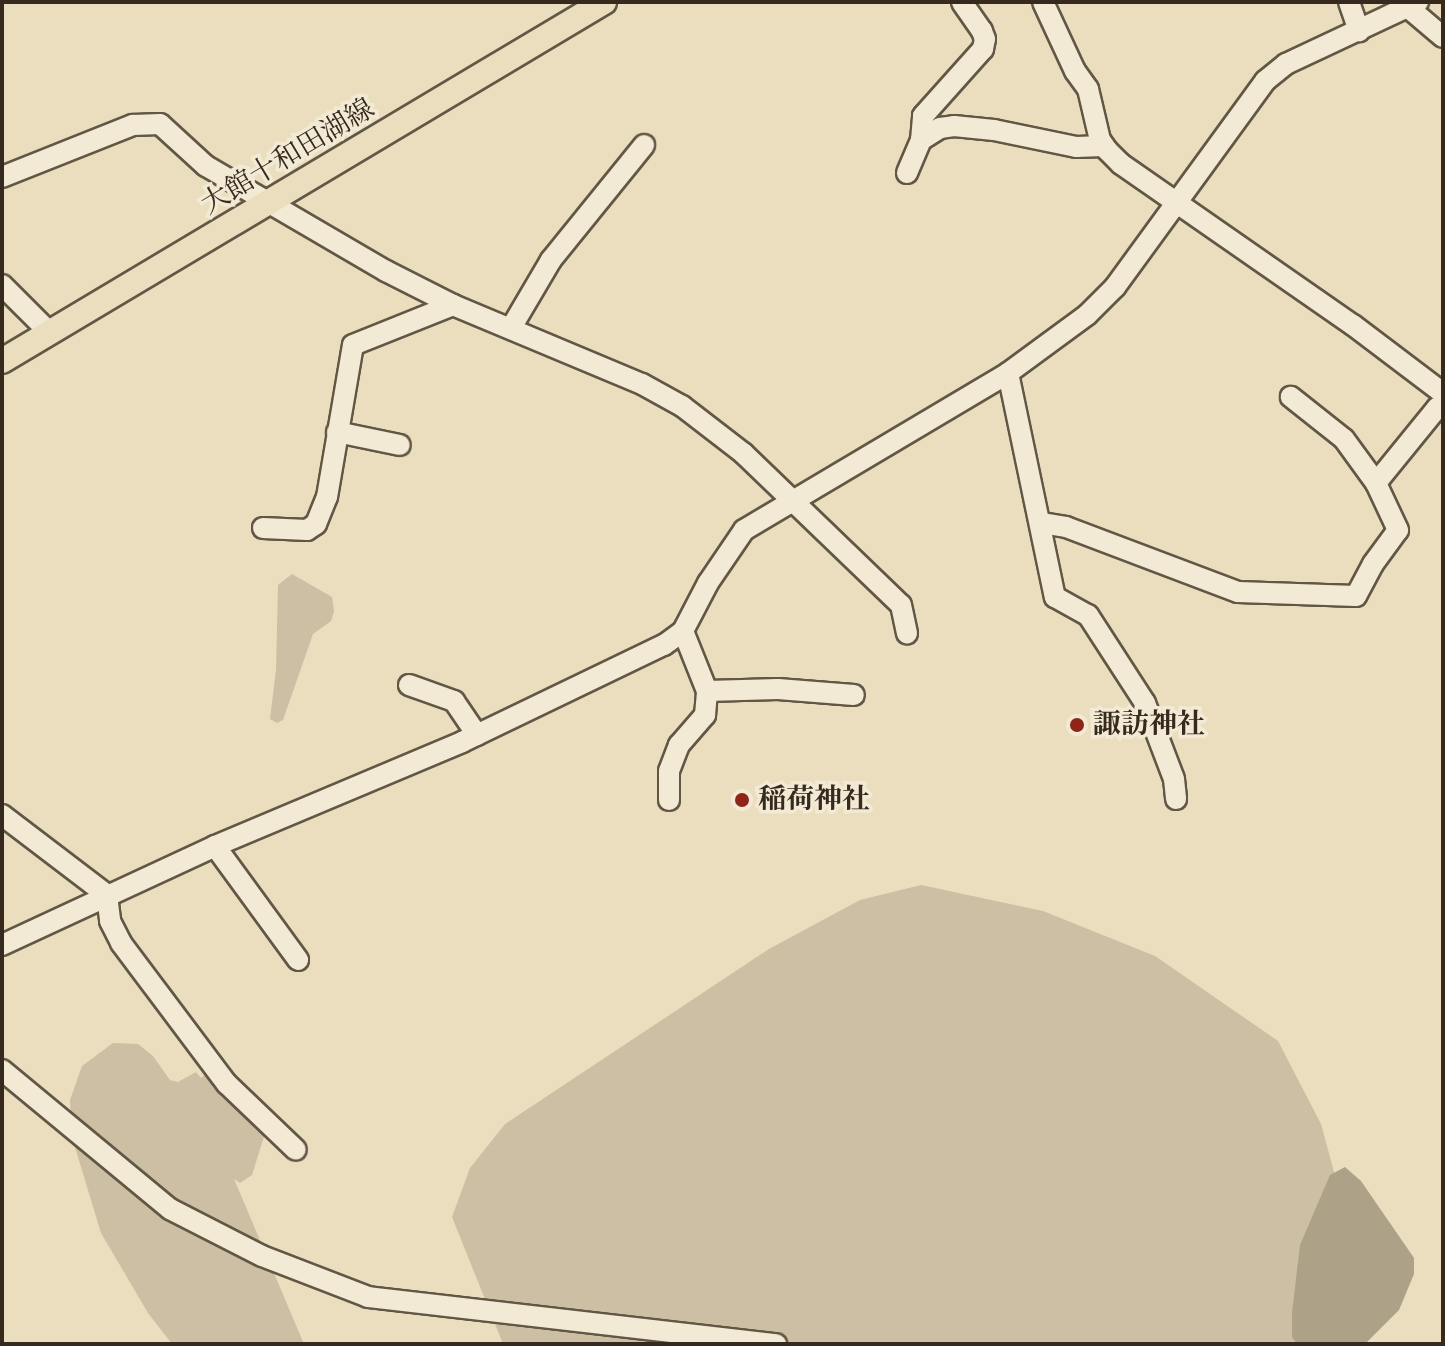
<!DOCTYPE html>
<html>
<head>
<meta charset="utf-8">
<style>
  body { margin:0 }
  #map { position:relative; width:1445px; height:1346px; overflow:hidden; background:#ebdebe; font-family:"IM FELL Double Pica","Noto Serif JP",serif }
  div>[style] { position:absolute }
  .green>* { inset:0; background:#ccbfa3 }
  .water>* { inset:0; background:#ada187 }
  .roads { filter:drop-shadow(2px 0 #625745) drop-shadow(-2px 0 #625745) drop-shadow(0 2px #625745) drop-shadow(0 -2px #625745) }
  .minor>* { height:20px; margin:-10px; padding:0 10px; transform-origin:10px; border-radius:10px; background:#f2ead5 }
  .major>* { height:24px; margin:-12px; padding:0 12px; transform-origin:12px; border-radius:12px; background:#ebdebe }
  .dots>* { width:22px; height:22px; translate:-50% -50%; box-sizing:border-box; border:4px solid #f2ead5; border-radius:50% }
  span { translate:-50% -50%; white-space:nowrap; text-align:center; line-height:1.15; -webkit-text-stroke:7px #f2ead5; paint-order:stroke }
  .street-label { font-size:28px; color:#352a1d }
  .poi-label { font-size:28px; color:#352a1d; font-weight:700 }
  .left { translate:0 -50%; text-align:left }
  .frame { position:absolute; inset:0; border:4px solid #352a1d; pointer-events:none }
</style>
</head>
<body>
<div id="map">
  <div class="green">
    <i style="clip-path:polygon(292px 574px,332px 597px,334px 611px,331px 621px,313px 634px,283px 720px,277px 723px,270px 719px,276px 670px,278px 585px)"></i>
    <i style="clip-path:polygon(921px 885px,1043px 911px,1155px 956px,1278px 1041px,1321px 1124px,1339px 1190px,1330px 1344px,503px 1344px,452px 1217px,470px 1168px,505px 1124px,769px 949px,860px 900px)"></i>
    <i style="clip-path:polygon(113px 1043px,138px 1044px,153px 1056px,170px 1080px,178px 1082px,196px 1072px,201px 1078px,211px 1070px,266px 1130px,252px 1175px,240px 1183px,234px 1179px,304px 1344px,172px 1344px,148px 1313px,101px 1233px,71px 1134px,70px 1100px,82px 1066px)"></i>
  </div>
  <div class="water">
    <i style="clip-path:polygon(1345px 1167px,1361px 1181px,1414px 1258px,1414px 1274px,1399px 1310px,1365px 1344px,1297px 1344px,1292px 1337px,1292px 1313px,1300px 1245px,1330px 1175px)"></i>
  </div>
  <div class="roads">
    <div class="minor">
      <i style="left:1043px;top:2px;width:76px;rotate:65.1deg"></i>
      <i style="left:1075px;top:71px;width:22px;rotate:54deg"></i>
      <i style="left:1088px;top:89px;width:52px;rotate:76.8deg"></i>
      <i style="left:1100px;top:140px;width:12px;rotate:55deg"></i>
      <i style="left:1107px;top:150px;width:20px;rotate:45deg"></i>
      <i style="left:1121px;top:164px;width:282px;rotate:34.8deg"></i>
      <i style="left:1353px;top:325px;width:113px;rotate:37.1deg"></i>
      <i style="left:1349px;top:2px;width:31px;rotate:71deg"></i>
      <i style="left:1410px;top:9px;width:43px;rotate:40.3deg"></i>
      <i style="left:921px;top:140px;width:22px;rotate:-32deg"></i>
      <i style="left:940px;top:128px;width:14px;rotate:-8deg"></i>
      <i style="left:954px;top:126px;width:40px;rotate:5.7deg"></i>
      <i style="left:994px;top:130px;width:84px;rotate:11.7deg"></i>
      <i style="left:1076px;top:147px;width:28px;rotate:-2deg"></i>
      <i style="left:907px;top:173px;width:36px;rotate:-67deg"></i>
      <i style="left:921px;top:140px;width:24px;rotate:-85deg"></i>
      <i style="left:923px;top:116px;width:90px;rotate:-48.2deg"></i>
      <i style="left:983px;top:49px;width:10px;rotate:-79deg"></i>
      <i style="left:985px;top:39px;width:9px;rotate:-111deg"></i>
      <i style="left:982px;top:31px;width:35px;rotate:-125deg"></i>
      <i style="left:2px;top:177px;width:141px;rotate:-21.7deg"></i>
      <i style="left:133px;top:125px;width:27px;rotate:-2deg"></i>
      <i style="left:160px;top:124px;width:62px;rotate:42.4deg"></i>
      <i style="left:206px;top:166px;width:208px;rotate:30.3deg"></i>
      <i style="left:386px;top:271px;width:75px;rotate:26.9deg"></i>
      <i style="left:453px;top:305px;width:205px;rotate:22.7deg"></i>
      <i style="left:642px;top:384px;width:46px;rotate:28.8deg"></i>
      <i style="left:682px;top:406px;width:77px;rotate:37.6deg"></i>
      <i style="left:743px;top:453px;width:219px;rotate:43.9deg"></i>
      <i style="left:901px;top:605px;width:29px;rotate:78deg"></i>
      <i style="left:2px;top:285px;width:68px;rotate:45deg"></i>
      <i style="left:511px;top:328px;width:79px;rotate:-59.5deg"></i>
      <i style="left:551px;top:260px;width:148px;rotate:-51deg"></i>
      <i style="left:1008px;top:373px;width:229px;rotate:78.2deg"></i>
      <i style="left:1055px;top:597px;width:38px;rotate:29deg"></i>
      <i style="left:1088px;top:615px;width:105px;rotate:57.1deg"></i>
      <i style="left:1145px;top:703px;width:81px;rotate:69.1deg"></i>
      <i style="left:1174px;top:779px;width:20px;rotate:84deg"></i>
      <i style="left:337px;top:432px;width:64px;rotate:11.7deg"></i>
      <i style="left:1376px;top:483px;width:97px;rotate:-50.9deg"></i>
      <i style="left:1437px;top:408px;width:6px;rotate:-18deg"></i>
      <i style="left:1041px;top:523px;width:25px;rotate:9deg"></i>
      <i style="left:1066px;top:527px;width:184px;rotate:20.7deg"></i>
      <i style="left:1238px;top:592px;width:118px;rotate:1.9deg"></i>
      <i style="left:1356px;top:596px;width:36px;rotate:-62deg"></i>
      <i style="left:1373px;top:564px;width:42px;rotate:-53.7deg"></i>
      <i style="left:1398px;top:530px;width:52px;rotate:-115.1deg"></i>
      <i style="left:1376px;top:483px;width:54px;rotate:-126deg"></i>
      <i style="left:1344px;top:439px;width:68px;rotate:-141.6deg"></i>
      <i style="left:263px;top:528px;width:44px;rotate:2.6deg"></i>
      <i style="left:307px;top:530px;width:11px;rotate:-34deg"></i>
      <i style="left:316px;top:524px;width:29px;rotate:-68deg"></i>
      <i style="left:327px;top:497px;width:154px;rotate:-80.3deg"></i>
      <i style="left:353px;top:345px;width:108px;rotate:-21.8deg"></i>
      <i style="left:409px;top:685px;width:48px;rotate:19.6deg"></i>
      <i style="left:454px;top:701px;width:41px;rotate:55.9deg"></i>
      <i style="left:707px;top:691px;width:71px;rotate:-1.6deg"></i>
      <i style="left:778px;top:689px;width:76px;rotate:4.5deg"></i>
      <i style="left:669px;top:800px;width:29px;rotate:-90deg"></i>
      <i style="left:669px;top:771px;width:28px;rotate:-69deg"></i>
      <i style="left:679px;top:745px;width:40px;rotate:-49deg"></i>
      <i style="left:705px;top:715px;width:24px;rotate:-85deg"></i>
      <i style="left:707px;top:691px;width:65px;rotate:-111.8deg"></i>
      <i style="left:2px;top:815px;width:132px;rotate:37.3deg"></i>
      <i style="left:107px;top:895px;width:26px;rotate:83deg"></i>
      <i style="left:110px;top:921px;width:25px;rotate:63deg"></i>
      <i style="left:121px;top:943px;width:176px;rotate:53.1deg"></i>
      <i style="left:227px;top:1084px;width:95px;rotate:43.7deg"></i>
      <i style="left:215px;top:846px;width:141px;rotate:53.9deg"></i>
      <i style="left:2px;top:945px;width:235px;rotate:-24.9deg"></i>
      <i style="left:215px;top:846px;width:268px;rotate:-22.8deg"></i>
      <i style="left:462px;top:742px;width:224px;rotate:-25.7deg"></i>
      <i style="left:664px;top:645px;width:24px;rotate:-36deg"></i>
      <i style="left:683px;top:631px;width:54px;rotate:-62.5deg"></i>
      <i style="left:708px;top:583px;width:64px;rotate:-55.8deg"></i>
      <i style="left:744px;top:530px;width:307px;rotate:-30.7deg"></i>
      <i style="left:1008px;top:373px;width:98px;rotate:-36.3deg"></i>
      <i style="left:1087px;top:315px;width:40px;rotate:-45deg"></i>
      <i style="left:1115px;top:287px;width:255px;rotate:-53.9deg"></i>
      <i style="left:1265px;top:81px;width:27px;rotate:-39deg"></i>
      <i style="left:1286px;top:64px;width:146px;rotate:-25.2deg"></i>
      <i style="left:2px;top:1070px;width:218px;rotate:39.6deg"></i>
      <i style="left:170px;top:1209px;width:103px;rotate:27.1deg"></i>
      <i style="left:262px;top:1256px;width:114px;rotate:21.1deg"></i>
      <i style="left:368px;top:1297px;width:411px;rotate:6.6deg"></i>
    </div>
    <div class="major">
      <i style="left:2px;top:361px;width:701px;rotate:-30.81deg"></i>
    </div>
  </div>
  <div class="dots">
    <i style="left:1077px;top:725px;background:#8f2418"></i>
    <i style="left:742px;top:800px;background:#8f2418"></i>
  </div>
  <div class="street-label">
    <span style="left:288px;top:157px;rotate:-31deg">大館十和田湖線</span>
  </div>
  <div class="poi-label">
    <span class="left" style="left:1093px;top:725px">諏訪神社</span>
    <span class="left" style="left:758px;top:800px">稲荷神社</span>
  </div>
  <div class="frame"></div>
</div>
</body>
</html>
